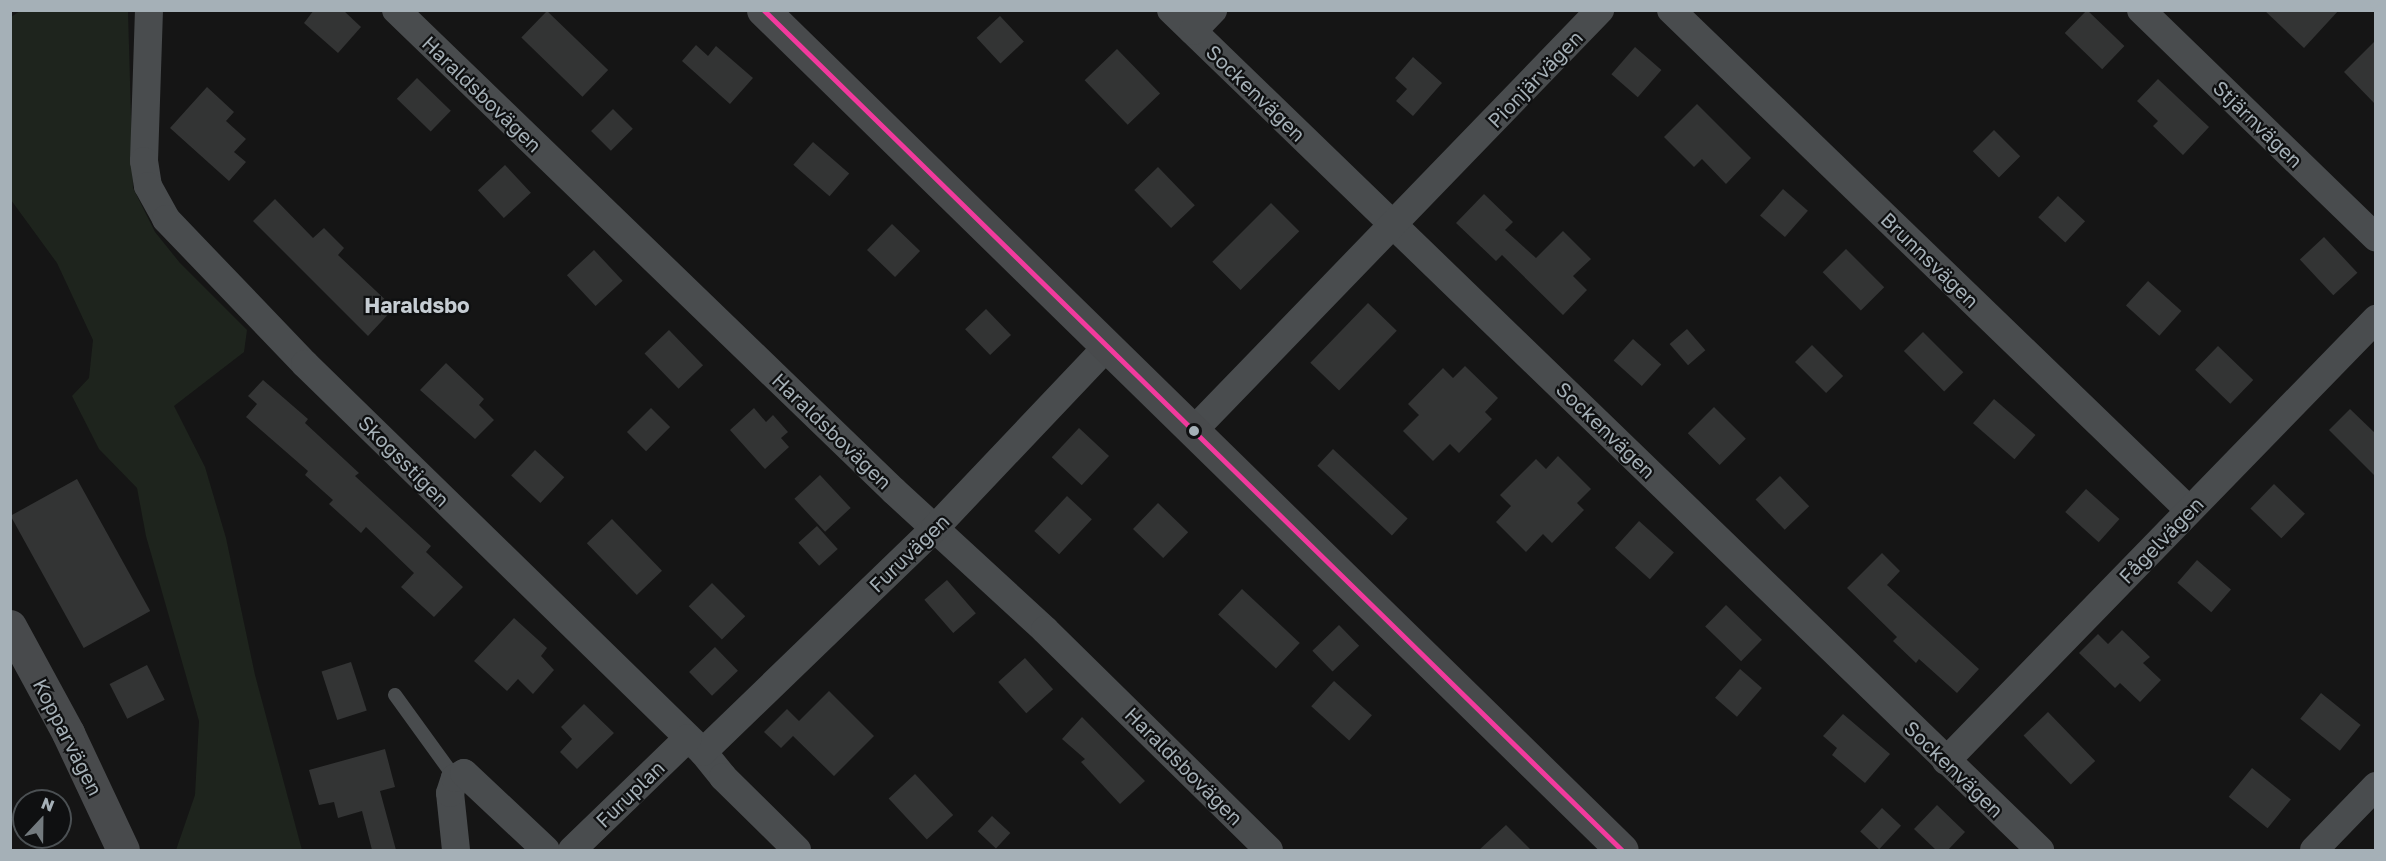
<!DOCTYPE html>
<html>
<head>
<meta charset="utf-8">
<style>
  body { margin:0 }
  #map { position:relative; width:2386px; height:861px; overflow:hidden; background:#151515; font-family:"Golos Text",sans-serif }
  div>[style] { position:absolute }
  .green>* { inset:0; background:#1e241d }
  .building>* { inset:0; background:#333434; transform-origin:0 0 }
  .lane>* { height:14px; margin:-7px; padding:0 7px; transform-origin:7px; border-radius:7px; background:#494c4e }
  .street>* { height:28px; margin:-14px; padding:0 14px; transform-origin:14px; border-radius:14px; background:#494c4e }
  .secondary>* { height:33px; margin:-16.5px; padding:0 16.5px; transform-origin:16.5px; border-radius:16.5px; background:#484a4c }
  .bus-1>* { height:4.5px; margin:-2.25px; padding:0 2.25px; transform-origin:2.25px; border-radius:2.25px; background:#f13a9d }
  .dots>* { width:16px; height:16px; translate:-50% -50%; box-sizing:border-box; border:3px solid #0f1011; border-radius:50% }
  span { translate:-50% -50%; white-space:nowrap; text-align:center; line-height:1.15; -webkit-text-stroke:4.5px #0f1011; paint-order:stroke }
  .street-label { font-size:20px; color:#a5b0b7 }
  .neighbourhood-label { font-size:21px; color:#c6cdd3; font-weight:700 }
  .frame { position:absolute; inset:0; border:12px solid #a5b0b7; pointer-events:none }
  .north { position:absolute; left:12px; top:789px; width:60px; height:60px; box-sizing:border-box; background:#0f1011; border:2px solid #4b5053; border-radius:50%; rotate:22deg; font-size:16px; font-weight:700; line-height:24px; text-align:center; color:#a5b0b7 }
  .north::after { content:''; display:block; margin:auto; width:21px; height:27px; background:#737a7e; clip-path:polygon(50% 0,100% 100%,50% 72%,0 100%) }
</style>
</head>
<body>
<div id="map">
  <div class="green">
    <i style="clip-path:polygon(20px 11px,128px 11px,133px 188px,155px 232px,180px 263px,247px 330px,244px 352px,174px 406px,205px 467px,226px 538px,255px 675px,302px 850px,176px 850px,195px 795px,199px 721px,146px 536px,137px 488px,99px 449px,72px 396px,89px 378px,93px 340px,57px 263px,11px 200px,11px 17px)"></i>
  </div>
  <div class="building">
    <i style="clip-path:polygon(314px 10px,343px 10px,361px 27px,338px 53px,304px 23px)"></i>
    <i style="left:2087px;top:10px;width:52px;height:32px;rotate:44deg"></i>
    <i style="clip-path:polygon(2264px 10px,2339px 10px,2304px 48px)"></i>
    <i style="left:547px;top:11px;width:85px;height:37px;rotate:44deg"></i>
    <i style="left:1000px;top:16px;width:35px;height:32px;rotate:47deg"></i>
    <i style="clip-path:polygon(2376px 40px,2376px 105px,2344px 72px)"></i>
    <i style="clip-path:polygon(696px 45px,708px 56px,716px 46px,753px 78px,730px 104px,682px 61px)"></i>
    <i style="left:1635px;top:47px;width:35px;height:36px;rotate:41deg"></i>
    <i style="left:1117px;top:49px;width:62px;height:45px;rotate:46deg"></i>
    <i style="clip-path:polygon(1413px 57px,1442px 83px,1413px 116px,1396px 101px,1407px 89px,1395px 78px)"></i>
    <i style="left:417px;top:78px;width:47px;height:29px;rotate:44deg"></i>
    <i style="clip-path:polygon(2158px 79px,2209px 127px,2183px 155px,2153px 126px,2158px 121px,2137px 101px)"></i>
    <i style="clip-path:polygon(207px 87px,234px 112px,226px 121px,246px 139px,234px 152px,246px 162px,229px 181px,170px 128px)"></i>
    <i style="clip-path:polygon(1697px 104px,1751px 158px,1726px 184px,1702px 159px,1694px 167px,1664px 137px)"></i>
    <i style="left:613px;top:109px;width:28px;height:31px;rotate:45deg"></i>
    <i style="left:1994px;top:130px;width:37px;height:30px;rotate:45deg"></i>
    <i style="left:813px;top:142px;width:48px;height:30px;rotate:41deg"></i>
    <i style="left:505px;top:165px;width:38px;height:37px;rotate:47deg"></i>
    <i style="left:1158px;top:167px;width:53px;height:33px;rotate:46deg"></i>
    <i style="left:1783px;top:189px;width:33px;height:35px;rotate:41deg"></i>
    <i style="clip-path:polygon(1484px 194px,1513px 222px,1505px 230px,1536px 258px,1563px 231px,1591px 259px,1573px 276px,1587px 290px,1563px 315px,1502px 255px,1496px 261px,1456px 223px)"></i>
    <i style="left:2058px;top:196px;width:37px;height:29px;rotate:43deg"></i>
    <i style="clip-path:polygon(275px 199px,313px 238px,324px 228px,344px 248px,338px 255px,394px 308px,368px 336px,253px 221px)"></i>
    <i style="left:1271px;top:203px;width:40px;height:83px;rotate:45deg"></i>
    <i style="left:892px;top:224px;width:39px;height:36px;rotate:44deg"></i>
    <i style="left:2324px;top:237px;width:49px;height:33px;rotate:47deg"></i>
    <i style="left:1846px;top:249px;width:54px;height:33px;rotate:45deg"></i>
    <i style="left:594px;top:250px;width:42px;height:37px;rotate:47deg"></i>
    <i style="left:2148px;top:281px;width:45px;height:33px;rotate:42deg"></i>
    <i style="left:1368px;top:303px;width:40px;height:83px;rotate:44deg"></i>
    <i style="left:986px;top:309px;width:36px;height:29px;rotate:46deg"></i>
    <i style="left:1687px;top:329px;width:28px;height:23px;rotate:49deg"></i>
    <i style="left:669px;top:330px;width:49px;height:34px;rotate:46deg"></i>
    <i style="left:1923px;top:332px;width:57px;height:27px;rotate:45deg"></i>
    <i style="left:1633px;top:339px;width:38px;height:29px;rotate:42deg"></i>
    <i style="left:1812px;top:345px;width:44px;height:24px;rotate:45deg"></i>
    <i style="left:2218px;top:346px;width:49px;height:33px;rotate:44deg"></i>
    <i style="clip-path:polygon(446px 363px,484px 399px,479px 405px,494px 420px,475px 439px,420px 390px)"></i>
    <i style="clip-path:polygon(1465px 366px,1498px 398px,1485px 412px,1492px 419px,1459px 453px,1450px 444px,1433px 461px,1403px 431px,1419px 415px,1408px 404px,1443px 368px,1453px 378px)"></i>
    <i style="clip-path:polygon(263px 380px,308px 419px,305px 423px,359px 473px,355px 476px,431px 546px,426px 552px,463px 587px,434px 617px,401px 587px,414px 573px,366px 527px,361px 533px,329px 504px,333px 500px,305px 475px,308px 471px,246px 417px,257px 404px,248px 396px)"></i>
    <i style="left:1994px;top:399px;width:55px;height:32px;rotate:41deg"></i>
    <i style="left:1714px;top:407px;width:45px;height:37px;rotate:45deg"></i>
    <i style="left:651px;top:408px;width:27px;height:34px;rotate:45deg"></i>
    <i style="clip-path:polygon(754px 408px,766px 422px,773px 415px,788px 432px,781px 438px,789px 447px,765px 469px,730px 430px)"></i>
    <i style="clip-path:polygon(2350px 409px,2376px 434px,2376px 477px,2329px 430px)"></i>
    <i style="left:1079px;top:428px;width:41px;height:40px;rotate:43deg"></i>
    <i style="left:1333px;top:449px;width:102px;height:23px;rotate:43deg"></i>
    <i style="left:535px;top:450px;width:40px;height:35px;rotate:43deg"></i>
    <i style="clip-path:polygon(1558px 456px,1591px 489px,1577px 503px,1584px 510px,1552px 543px,1543px 534px,1526px 552px,1496px 522px,1511px 506px,1500px 495px,1536px 459px,1546px 469px)"></i>
    <i style="left:820px;top:475px;width:45px;height:35px;rotate:47deg"></i>
    <i style="left:1780px;top:476px;width:42px;height:34px;rotate:46deg"></i>
    <i style="left:77px;top:479px;width:151px;height:76px;rotate:61deg"></i>
    <i style="left:2274px;top:484px;width:43px;height:34px;rotate:44deg"></i>
    <i style="left:2086px;top:489px;width:45px;height:31px;rotate:42deg"></i>
    <i style="left:1067px;top:496px;width:34px;height:48px;rotate:43deg"></i>
    <i style="left:1158px;top:503px;width:42px;height:36px;rotate:44deg"></i>
    <i style="left:612px;top:519px;width:72px;height:35px;rotate:46deg"></i>
    <i style="left:1639px;top:521px;width:47px;height:36px;rotate:42deg"></i>
    <i style="left:817px;top:526px;width:31px;height:25px;rotate:48deg"></i>
    <i style="clip-path:polygon(1882px 553px,1900px 571px,1887px 585px,1979px 669px,1957px 693px,1919px 659px,1916px 663px,1893px 641px,1897px 637px,1847px 588px)"></i>
    <i style="left:2197px;top:560px;width:45px;height:30px;rotate:41deg"></i>
    <i style="left:947px;top:580px;width:44px;height:30px;rotate:49deg"></i>
    <i style="left:712px;top:583px;width:47px;height:33px;rotate:45deg"></i>
    <i style="left:1242px;top:589px;width:79px;height:35px;rotate:43deg"></i>
    <i style="left:1726px;top:605px;width:50px;height:30px;rotate:44deg"></i>
    <i style="clip-path:polygon(514px 618px,547px 648px,541px 656px,554px 670px,533px 694px,518px 679px,507px 691px,474px 661px)"></i>
    <i style="left:1339px;top:625px;width:29px;height:37px;rotate:46deg"></i>
    <i style="clip-path:polygon(2122px 630px,2150px 657px,2143px 663px,2161px 680px,2140px 702px,2120px 683px,2115px 688px,2079px 653px,2098px 634px,2108px 644px)"></i>
    <i style="left:715px;top:647px;width:33px;height:36px;rotate:46deg"></i>
    <i style="left:1025px;top:658px;width:42px;height:36px;rotate:48deg"></i>
    <i style="left:351px;top:662px;width:51px;height:31px;rotate:72deg"></i>
    <i style="left:147px;top:665px;width:39px;height:42px;rotate:63deg"></i>
    <i style="left:1740px;top:669px;width:29px;height:38px;rotate:41deg"></i>
    <i style="left:1334px;top:681px;width:51px;height:34px;rotate:42deg"></i>
    <i style="clip-path:polygon(829px 691px,874px 736px,834px 776px,793px 736px,781px 748px,764px 732px,787px 709px,799px 721px)"></i>
    <i style="left:2321px;top:693px;width:51px;height:33px;rotate:39deg"></i>
    <i style="clip-path:polygon(584px 704px,614px 733px,577px 769px,560px 752px,572px 739px,561px 727px)"></i>
    <i style="left:2048px;top:712px;width:68px;height:34px;rotate:46deg"></i>
    <i style="clip-path:polygon(1843px 714px,1890px 754px,1865px 783px,1832px 755px,1837px 748px,1823px 736px)"></i>
    <i style="clip-path:polygon(1082px 717px,1145px 781px,1120px 804px,1081px 762px,1085px 759px,1062px 739px)"></i>
    <i style="clip-path:polygon(385px 749px,395px 787px,380px 791px,396px 850px,372px 850px,362px 811px,338px 818px,334px 802px,319px 805px,309px 770px)"></i>
    <i style="left:2252px;top:768px;width:50px;height:37px;rotate:39deg"></i>
    <i style="left:915px;top:774px;width:56px;height:36px;rotate:47deg"></i>
    <i style="clip-path:polygon(1937px 805px,1965px 832px,1948px 850px,1936px 850px,1914px 829px)"></i>
    <i style="left:1882px;top:808px;width:26px;height:32px;rotate:43deg"></i>
    <i style="left:992px;top:816px;width:25px;height:21px;rotate:43deg"></i>
    <i style="clip-path:polygon(1506px 825px,1531px 850px,1479px 850px)"></i>
  </div>
  <div class="lane">
    <i style="left:395px;top:695px;width:102px;rotate:54.1deg"></i>
  </div>
  <div class="street">
    <i style="left:149px;top:10px;width:151px;rotate:91.9deg"></i>
    <i style="left:144px;top:161px;width:25px;rotate:81deg"></i>
    <i style="left:148px;top:186px;width:38px;rotate:61deg"></i>
    <i style="left:166px;top:219px;width:201px;rotate:46.2deg"></i>
    <i style="left:305px;top:364px;width:556px;rotate:44.27deg"></i>
    <i style="left:703px;top:752px;width:32px;rotate:51deg"></i>
    <i style="left:723px;top:777px;width:104px;rotate:44.6deg"></i>
    <i style="left:396px;top:10px;width:692px;rotate:44.01deg"></i>
    <i style="left:894px;top:491px;width:205px;rotate:42.6deg"></i>
    <i style="left:1045px;top:630px;width:314px;rotate:44.5deg"></i>
    <i style="left:1171px;top:10px;width:1209px;rotate:44.03deg"></i>
    <i style="left:1671px;top:10px;width:720px;rotate:43.99deg"></i>
    <i style="left:2141px;top:10px;width:327px;rotate:44.1deg"></i>
    <i style="left:1193px;top:31px;width:29px;rotate:-46deg"></i>
    <i style="left:1193px;top:431px;width:586px;rotate:-45.97deg"></i>
    <i style="left:703px;top:752px;width:322px;rotate:-44deg"></i>
    <i style="left:935px;top:528px;width:250px;rotate:-46.5deg"></i>
    <i style="left:1946px;top:761px;width:617px;rotate:-45.79deg"></i>
    <i style="left:456px;top:850px;width:57px;rotate:-96deg"></i>
    <i style="left:450px;top:793px;width:16px;rotate:-72deg"></i>
    <i style="left:455px;top:778px;width:10px;rotate:-29deg"></i>
    <i style="left:464px;top:773px;width:112px;rotate:43.2deg"></i>
    <i style="left:572px;top:850px;width:161px;rotate:-44deg"></i>
    <i style="left:2314px;top:850px;width:89px;rotate:-45.9deg"></i>
  </div>
  <div class="secondary">
    <i style="left:763px;top:10px;width:1201px;rotate:44.36deg"></i>
    <i style="left:10px;top:626px;width:122px;rotate:61.5deg"></i>
    <i style="left:68px;top:733px;width:129px;rotate:64.8deg"></i>
  </div>
  <div class="bus-1">
    <i style="left:764px;top:10px;width:1201px;rotate:44.39deg"></i>
  </div>
  <div class="dots">
    <i style="left:1194px;top:431px;background:#a5b0b7"></i>
  </div>
  <div class="street-label">
    <span style="left:1535px;top:79px;rotate:-46deg">Pionjärvägen</span>
    <span style="left:1256px;top:93px;rotate:44deg">Sockenvägen</span>
    <span style="left:482px;top:94px;rotate:44deg">Haraldsbovägen</span>
    <span style="left:2258px;top:124px;rotate:44deg">Stjärnvägen</span>
    <span style="left:1930px;top:260px;rotate:44deg">Brunnsvägen</span>
    <span style="left:1606px;top:430px;rotate:44deg">Sockenvägen</span>
    <span style="left:832px;top:431px;rotate:44deg">Haraldsbovägen</span>
    <span style="left:404px;top:461px;rotate:45deg">Skogsstigen</span>
    <span style="left:2161px;top:540px;rotate:-46deg">Fågelvägen</span>
    <span style="left:909px;top:553px;rotate:-44deg">Furuvägen</span>
    <span style="left:68px;top:737px;rotate:63deg">Kopparvägen</span>
    <span style="left:1184px;top:766px;rotate:45deg">Haraldsbovägen</span>
    <span style="left:1954px;top:769px;rotate:44deg">Sockenvägen</span>
    <span style="left:630px;top:794px;rotate:-44deg">Furuplan</span>
  </div>
  <div class="neighbourhood-label">
    <span style="left:417px;top:305px">Haraldsbo</span>
  </div>
  <div class="frame"></div>
  <div class="north">N</div>
</div>
</body>
</html>
